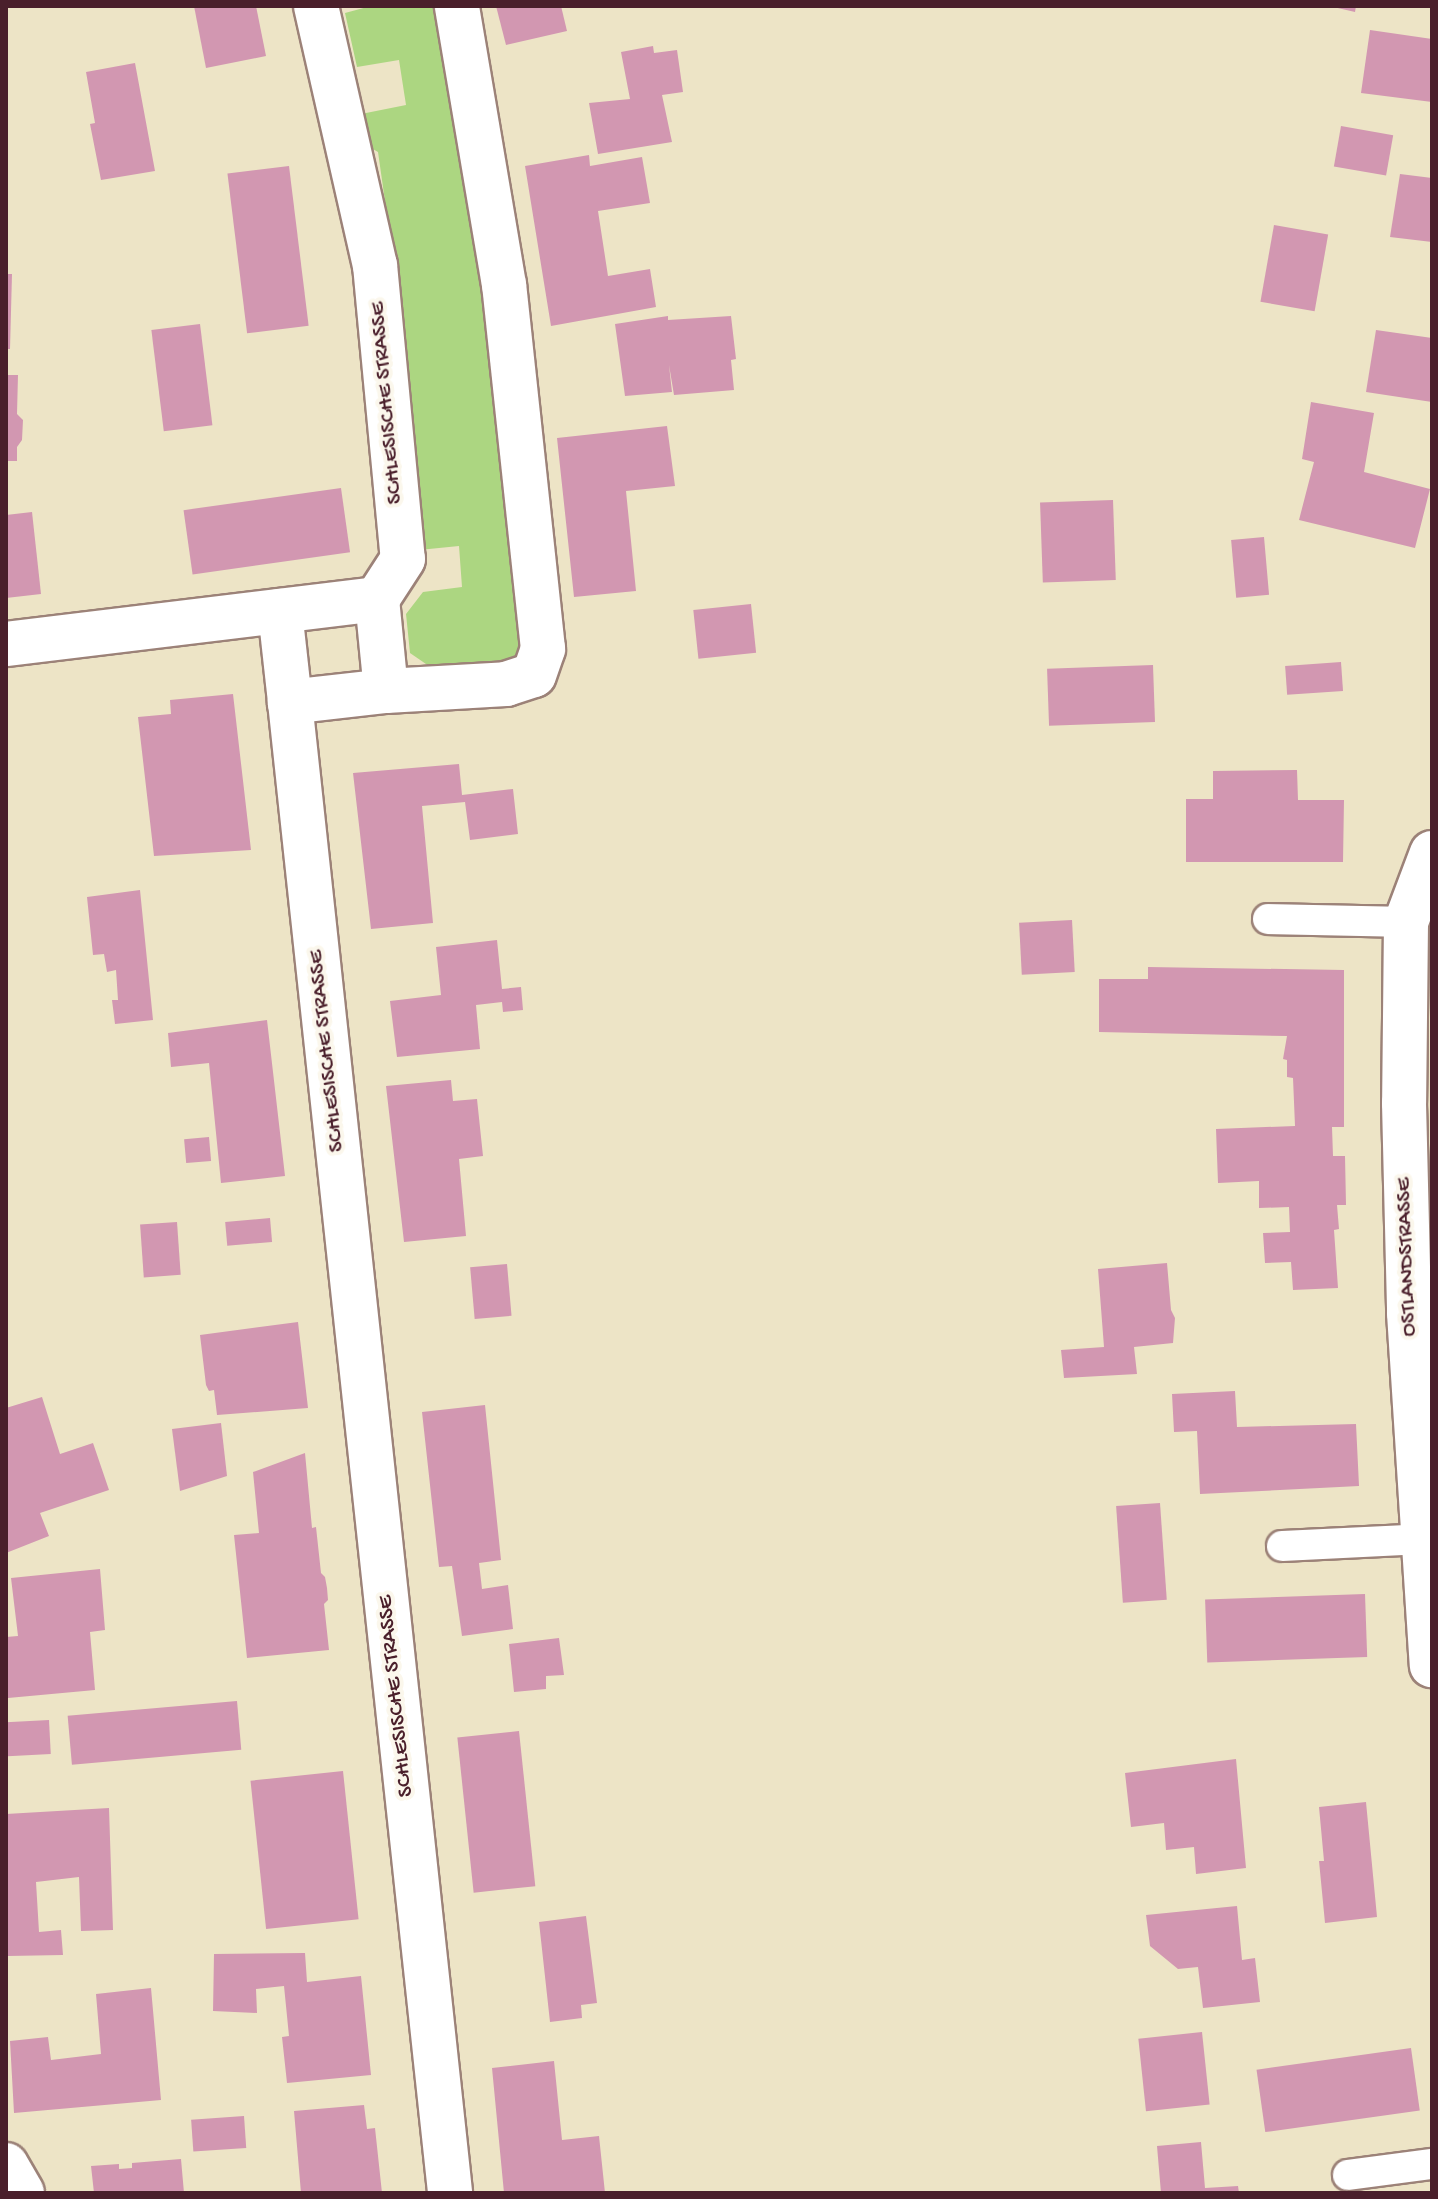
<!DOCTYPE html>
<html>
<head>
<meta charset="utf-8">
<style>
  body { margin:0 }
  #map { position:relative; width:1438px; height:2199px; overflow:hidden; background:#ede4c6; font-family:"Gochi Hand",sans-serif }
  div>[style] { position:absolute }
  .green>* { inset:0; background:#acd681 }
  .building>* { inset:0; background:#d297b1; transform-origin:0 0 }
  .roads { filter:drop-shadow(2px 0 #9c8278) drop-shadow(-2px 0 #9c8278) drop-shadow(0 2px #9c8278) drop-shadow(0 -2px #9c8278) }
  .lane>* { height:30px; margin:-15px; padding:0 15px; transform-origin:15px; border-radius:15px; background:#fff }
  .street>* { height:44px; margin:-22px; padding:0 22px; transform-origin:22px; border-radius:22px; background:#fff }
  span { translate:-50% -50%; white-space:nowrap; text-align:center; line-height:1.15; -webkit-text-stroke:8px #fbf7ec; paint-order:stroke }
  .street-label { font-size:22px; color:#4a1f2b }
  .frame { position:absolute; inset:0; border:8px solid #4a1f2b; pointer-events:none }
</style>
</head>
<body>
<div id="map">
  <div class="green">
    <i style="clip-path:polygon(371px 6px,439px 6px,487px 291px,524px 651px,500px 669px,442px 675px,410px 653px,406px 614px,423px 592px,462px 587px,459px 546px,419px 550px,394px 264px,378px 152px,361px 142px,356px 115px,406px 105px,399px 60px,357px 67px,345px 13px)"></i>
  </div>
  <div class="building">
    <i style="clip-path:polygon(194px 6px,256px 6px,266px 56px,206px 68px)"></i>
    <i style="clip-path:polygon(496px 6px,561px 6px,567px 31px,506px 45px)"></i>
    <i style="clip-path:polygon(1329px 6px,1356px 6px,1355px 12px)"></i>
    <i style="clip-path:polygon(1370px 30px,1432px 39px,1432px 102px,1361px 93px)"></i>
    <i style="clip-path:polygon(653px 46px,654px 53px,677px 50px,683px 92px,662px 95px,672px 142px,598px 154px,589px 103px,630px 99px,621px 52px)"></i>
    <i style="clip-path:polygon(135px 63px,155px 171px,101px 180px,90px 124px,95px 123px,86px 72px)"></i>
    <i style="left:1341px;top:126px;width:53px;height:41px;rotate:10deg"></i>
    <i style="clip-path:polygon(589px 155px,590px 166px,642px 157px,650px 203px,598px 211px,608px 276px,650px 269px,656px 307px,551px 326px,525px 166px)"></i>
    <i style="left:289px;top:166px;width:161px;height:62px;rotate:83deg"></i>
    <i style="clip-path:polygon(1400px 174px,1432px 178px,1432px 242px,1390px 237px)"></i>
    <i style="left:1274px;top:225px;width:55px;height:78px;rotate:10deg"></i>
    <i style="clip-path:polygon(6px 274px,12px 274px,10px 349px,6px 349px)"></i>
    <i style="clip-path:polygon(668px 316px,668px 320px,731px 316px,736px 359px,731px 360px,734px 390px,674px 395px,669px 365px,672px 392px,625px 396px,615px 324px)"></i>
    <i style="left:200px;top:324px;width:102px;height:49px;rotate:83deg"></i>
    <i style="clip-path:polygon(1376px 330px,1432px 338px,1432px 402px,1366px 392px)"></i>
    <i style="clip-path:polygon(6px 375px,18px 375px,17px 414px,23px 420px,22px 440px,17px 447px,17px 461px,6px 461px)"></i>
    <i style="clip-path:polygon(1311px 402px,1374px 413px,1364px 472px,1430px 489px,1415px 548px,1299px 520px,1314px 462px,1302px 459px)"></i>
    <i style="clip-path:polygon(667px 426px,675px 486px,626px 491px,636px 591px,574px 597px,557px 438px)"></i>
    <i style="left:341px;top:488px;width:65px;height:159px;rotate:82deg"></i>
    <i style="left:1113px;top:500px;width:80px;height:73px;rotate:88deg"></i>
    <i style="clip-path:polygon(32px 512px,41px 594px,6px 598px,6px 515px)"></i>
    <i style="left:1264px;top:537px;width:58px;height:33px;rotate:85deg"></i>
    <i style="left:751px;top:604px;width:49px;height:58px;rotate:84deg"></i>
    <i style="left:1341px;top:662px;width:29px;height:56px;rotate:86deg"></i>
    <i style="left:1153px;top:665px;width:57px;height:106px;rotate:88deg"></i>
    <i style="clip-path:polygon(233px 694px,251px 850px,154px 856px,138px 717px,171px 714px,170px 700px)"></i>
    <i style="clip-path:polygon(459px 764px,462px 795px,513px 789px,518px 834px,470px 840px,465px 802px,422px 806px,433px 923px,371px 929px,353px 773px)"></i>
    <i style="clip-path:polygon(1297px 770px,1298px 800px,1344px 800px,1343px 862px,1186px 862px,1186px 799px,1213px 799px,1213px 771px)"></i>
    <i style="clip-path:polygon(140px 890px,153px 1020px,115px 1024px,112px 1000px,118px 1000px,116px 970px,107px 972px,104px 954px,93px 955px,87px 897px)"></i>
    <i style="left:1072px;top:920px;width:52px;height:53px;rotate:87deg"></i>
    <i style="clip-path:polygon(497px 940px,502px 989px,521px 987px,523px 1010px,503px 1012px,502px 1002px,476px 1005px,480px 1049px,397px 1057px,390px 1001px,441px 995px,436px 947px)"></i>
    <i style="clip-path:polygon(1148px 967px,1344px 970px,1344px 1127px,1332px 1127px,1333px 1156px,1345px 1156px,1346px 1205px,1337px 1205px,1339px 1229px,1334px 1230px,1338px 1288px,1293px 1290px,1291px 1262px,1265px 1263px,1263px 1233px,1290px 1232px,1289px 1207px,1259px 1208px,1259px 1181px,1218px 1183px,1216px 1129px,1295px 1126px,1293px 1078px,1287px 1077px,1287px 1060px,1283px 1059px,1287px 1036px,1099px 1032px,1099px 979px,1148px 979px)"></i>
    <i style="clip-path:polygon(267px 1020px,285px 1176px,221px 1183px,209px 1063px,171px 1067px,168px 1033px)"></i>
    <i style="clip-path:polygon(451px 1080px,453px 1101px,477px 1099px,483px 1156px,459px 1159px,466px 1236px,404px 1242px,386px 1086px)"></i>
    <i style="left:209px;top:1137px;width:24px;height:25px;rotate:85deg"></i>
    <i style="left:270px;top:1218px;width:24px;height:45px;rotate:85deg"></i>
    <i style="left:177px;top:1222px;width:53px;height:37px;rotate:86deg"></i>
    <i style="clip-path:polygon(1167px 1263px,1171px 1310px,1175px 1318px,1173px 1343px,1134px 1347px,1137px 1374px,1064px 1378px,1061px 1350px,1104px 1347px,1098px 1269px)"></i>
    <i style="left:507px;top:1264px;width:52px;height:37px;rotate:85deg"></i>
    <i style="clip-path:polygon(298px 1322px,308px 1408px,217px 1415px,214px 1390px,209px 1391px,206px 1385px,200px 1335px)"></i>
    <i style="clip-path:polygon(1235px 1391px,1237px 1427px,1356px 1424px,1359px 1486px,1200px 1494px,1197px 1431px,1174px 1432px,1172px 1394px)"></i>
    <i style="clip-path:polygon(42px 1397px,60px 1454px,93px 1443px,109px 1490px,40px 1513px,49px 1536px,6px 1553px,6px 1408px)"></i>
    <i style="clip-path:polygon(485px 1405px,501px 1560px,479px 1563px,482px 1589px,508px 1585px,513px 1629px,462px 1636px,452px 1566px,439px 1567px,422px 1412px)"></i>
    <i style="clip-path:polygon(221px 1423px,227px 1476px,180px 1491px,172px 1429px)"></i>
    <i style="clip-path:polygon(305px 1453px,312px 1528px,316px 1527px,321px 1573px,325px 1577px,327px 1588px,328px 1600px,324px 1604px,329px 1650px,247px 1658px,234px 1535px,259px 1533px,253px 1472px)"></i>
    <i style="left:1160px;top:1503px;width:97px;height:44px;rotate:86deg"></i>
    <i style="clip-path:polygon(100px 1569px,105px 1630px,90px 1632px,95px 1690px,8px 1698px,6px 1637px,18px 1636px,11px 1578px)"></i>
    <i style="left:1365px;top:1594px;width:63px;height:160px;rotate:88deg"></i>
    <i style="clip-path:polygon(559px 1638px,564px 1675px,546px 1676px,546px 1689px,514px 1692px,509px 1644px)"></i>
    <i style="left:237px;top:1701px;width:49px;height:170px;rotate:85deg"></i>
    <i style="left:49px;top:1720px;width:34px;height:43px;rotate:87deg"></i>
    <i style="left:519px;top:1731px;width:156px;height:62px;rotate:84deg"></i>
    <i style="clip-path:polygon(1236px 1759px,1246px 1868px,1196px 1874px,1194px 1847px,1166px 1850px,1164px 1823px,1131px 1827px,1125px 1773px)"></i>
    <i style="left:343px;top:1771px;width:149px;height:93px;rotate:84deg"></i>
    <i style="clip-path:polygon(1366px 1802px,1377px 1917px,1325px 1923px,1319px 1861px,1324px 1861px,1319px 1807px)"></i>
    <i style="clip-path:polygon(109px 1808px,113px 1930px,81px 1931px,79px 1877px,36px 1882px,39px 1932px,61px 1930px,63px 1955px,8px 1956px,6px 1814px)"></i>
    <i style="clip-path:polygon(1237px 1906px,1242px 1960px,1255px 1958px,1260px 2002px,1203px 2008px,1198px 1967px,1178px 1969px,1150px 1946px,1146px 1915px)"></i>
    <i style="clip-path:polygon(586px 1916px,597px 2003px,581px 2005px,582px 2018px,550px 2022px,539px 1922px)"></i>
    <i style="clip-path:polygon(305px 1953px,307px 1982px,361px 1976px,371px 2075px,287px 2083px,282px 2037px,289px 2036px,284px 1986px,256px 1989px,257px 2013px,213px 2011px,214px 1954px)"></i>
    <i style="clip-path:polygon(151px 1988px,161px 2100px,14px 2113px,10px 2041px,48px 2037px,51px 2060px,101px 2054px,96px 1994px)"></i>
    <i style="left:1202px;top:2032px;width:73px;height:64px;rotate:84deg"></i>
    <i style="left:1411px;top:2048px;width:63px;height:156px;rotate:82deg"></i>
    <i style="clip-path:polygon(554px 2061px,562px 2140px,599px 2136px,605px 2193px,504px 2193px,492px 2068px)"></i>
    <i style="clip-path:polygon(364px 2105px,367px 2129px,375px 2128px,382px 2193px,301px 2193px,294px 2111px)"></i>
    <i style="left:244px;top:2116px;width:32px;height:53px;rotate:86deg"></i>
    <i style="clip-path:polygon(1201px 2142px,1205px 2188px,1238px 2186px,1239px 2193px,1161px 2193px,1157px 2146px)"></i>
    <i style="clip-path:polygon(181px 2159px,184px 2193px,94px 2193px,91px 2166px,119px 2164px,119px 2169px,132px 2168px,132px 2163px)"></i>
  </div>
  <div class="roads">
    <div class="lane">
      <i style="left:1268px;top:919px;width:138px;rotate:1.2deg"></i>
      <i style="left:1282px;top:1546px;width:141px;rotate:-2.8deg"></i>
      <i style="left:1348px;top:2175px;width:85px;rotate:-7.5deg"></i>
    </div>
    <div class="street">
      <i style="left:316px;top:6px;width:266px;rotate:77.2deg"></i>
      <i style="left:375px;top:265px;width:295px;rotate:84.6deg"></i>
      <i style="left:403px;top:559px;width:48px;rotate:123deg"></i>
      <i style="left:377px;top:599px;width:92px;rotate:84.4deg"></i>
      <i style="left:386px;top:691px;width:97px;rotate:173.5deg"></i>
      <i style="left:290px;top:702px;width:1500px;rotate:83.87deg"></i>
      <i style="left:280px;top:611px;width:92px;rotate:83.7deg"></i>
      <i style="left:6px;top:644px;width:374px;rotate:-6.9deg"></i>
      <i style="left:386px;top:691px;width:120px;rotate:-3.3deg"></i>
      <i style="left:506px;top:684px;width:29px;rotate:-18deg"></i>
      <i style="left:534px;top:675px;width:28px;rotate:-71deg"></i>
      <i style="left:543px;top:649px;width:366px;rotate:-96.1deg"></i>
      <i style="left:504px;top:285px;width:283px;rotate:-99.6deg"></i>
      <i style="left:1432px;top:853px;width:74px;rotate:110.6deg"></i>
      <i style="left:1406px;top:922px;width:181px;rotate:90.6deg"></i>
      <i style="left:1404px;top:1103px;width:210px;rotate:88.6deg"></i>
      <i style="left:1409px;top:1313px;width:353px;rotate:86.3deg"></i>
      <i style="left:6px;top:2165px;width:32px;rotate:60deg"></i>
    </div>
  </div>
  <div class="street-label">
    <span style="left:388px;top:403px;rotate:-95deg">SCHLESISCHE STRASSE</span>
    <span style="left:328px;top:1051px;rotate:-96deg">SCHLESISCHE STRASSE</span>
    <span style="left:1408px;top:1257px;rotate:-92deg">OSTLANDSTRASSE</span>
    <span style="left:397px;top:1696px;rotate:-96deg">SCHLESISCHE STRASSE</span>
  </div>
  <div class="frame"></div>
</div>
</body>
</html>
